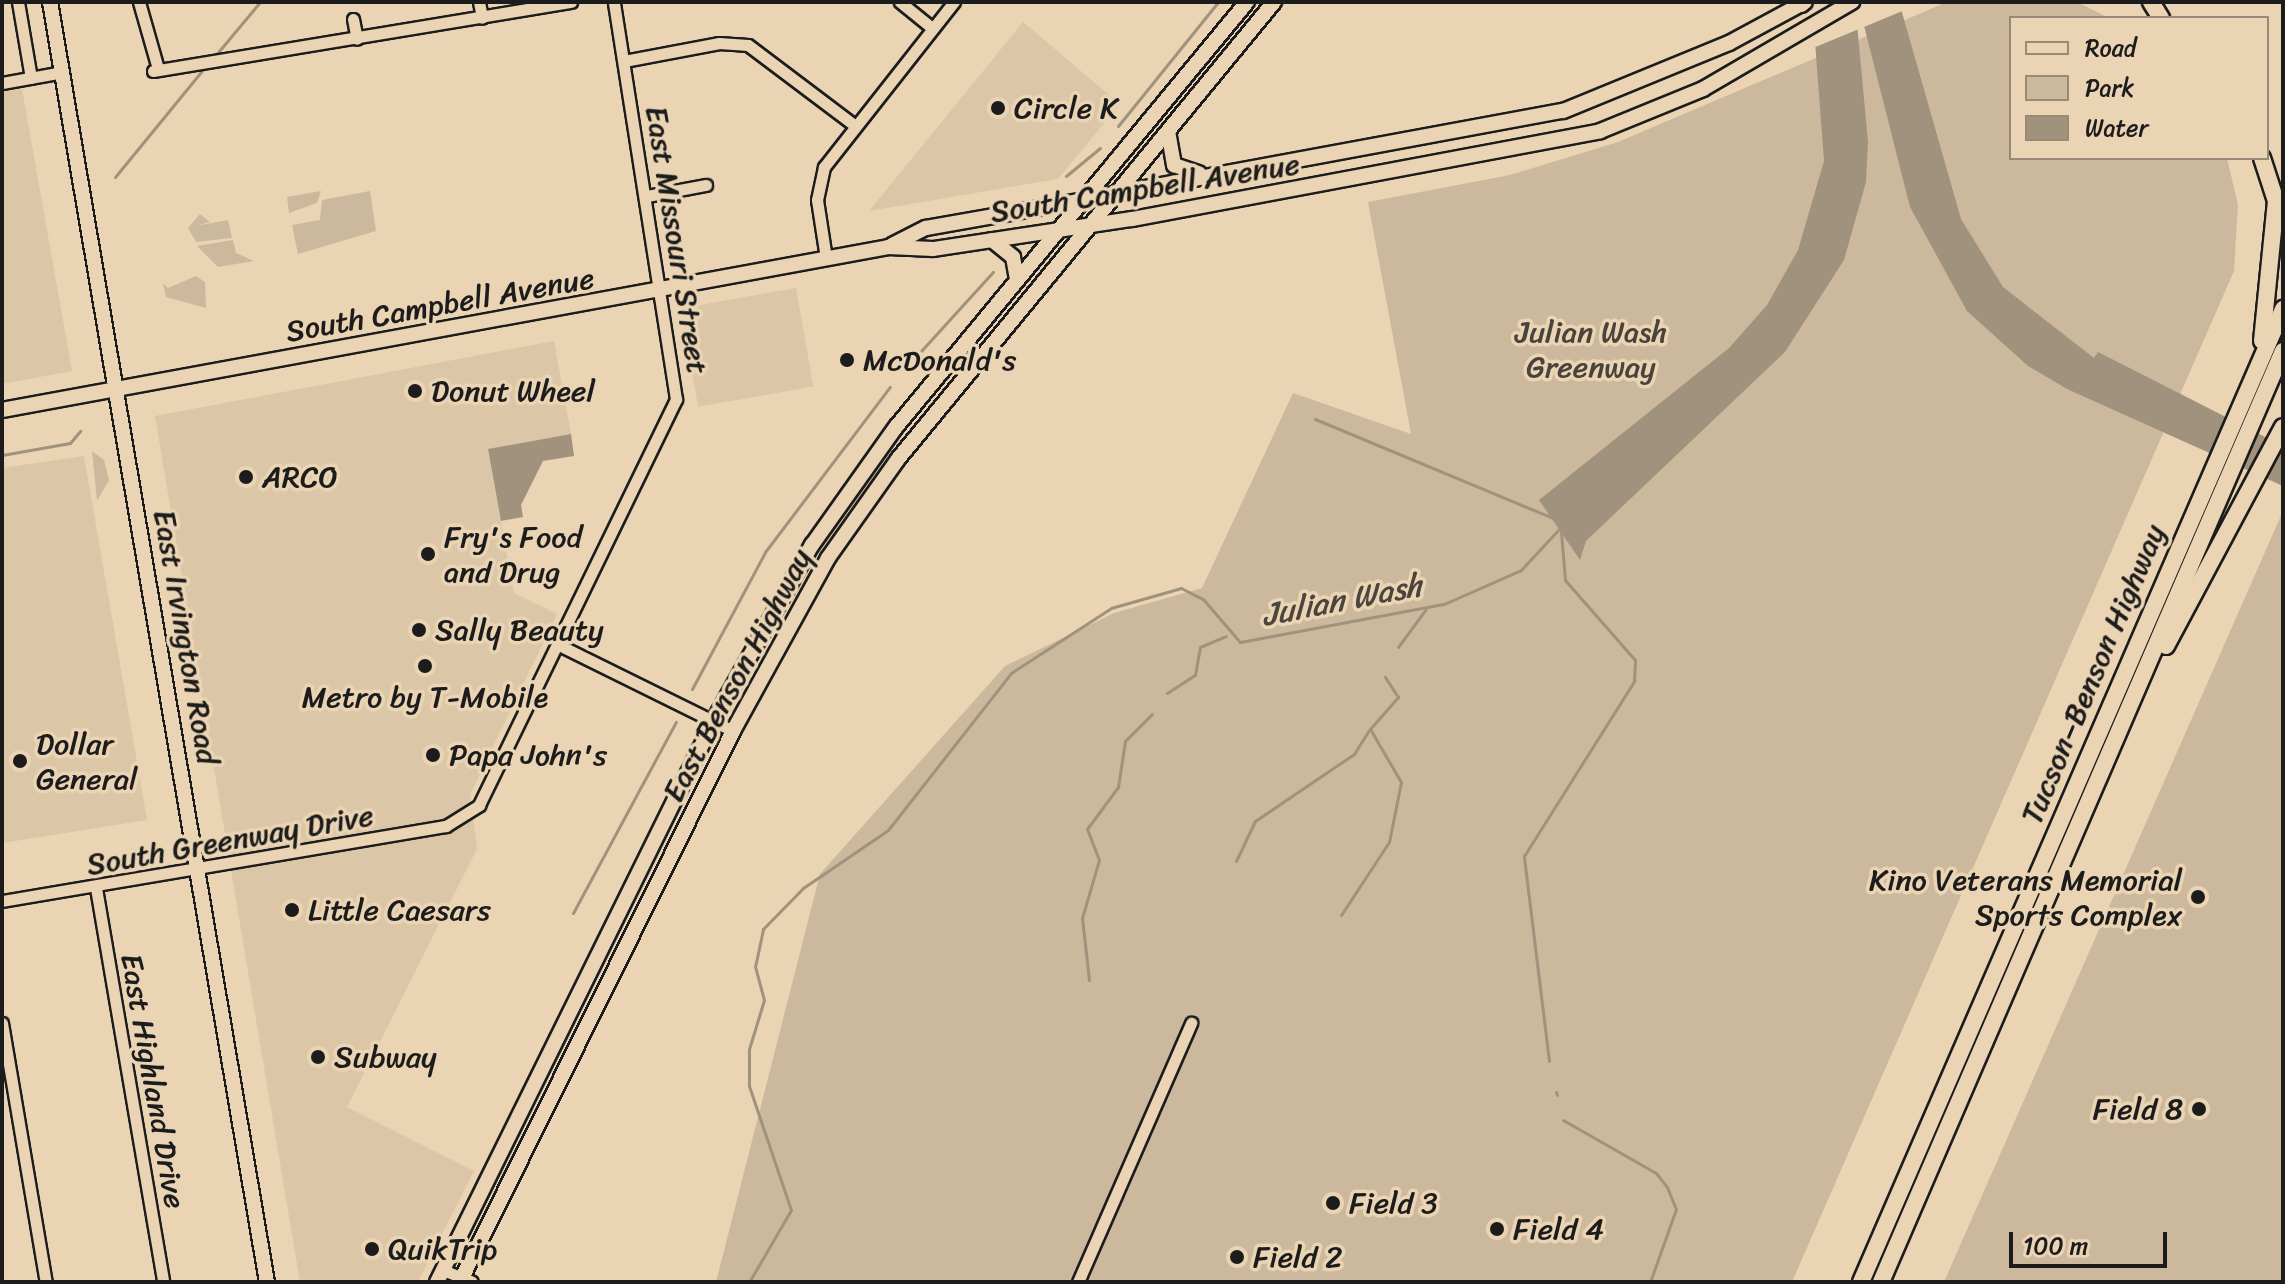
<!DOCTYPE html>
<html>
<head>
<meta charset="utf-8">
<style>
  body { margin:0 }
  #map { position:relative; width:2285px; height:1284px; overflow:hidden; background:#ead4b3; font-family:Sriracha,sans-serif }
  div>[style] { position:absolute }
  .built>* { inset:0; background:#dbc6a8; transform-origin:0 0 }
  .green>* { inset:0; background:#ccb99d }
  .water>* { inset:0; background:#a1927e }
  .pier>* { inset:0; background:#ead4b3 }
  .stream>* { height:3px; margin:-1.5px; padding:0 1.5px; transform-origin:1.5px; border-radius:1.5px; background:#a1927e }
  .roads { filter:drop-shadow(2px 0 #1c1c1c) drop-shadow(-2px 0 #1c1c1c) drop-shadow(0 2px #1c1c1c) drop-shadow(0 -2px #1c1c1c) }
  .minor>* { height:11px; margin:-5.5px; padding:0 5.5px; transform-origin:5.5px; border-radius:5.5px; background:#ead4b3 }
  .major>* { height:14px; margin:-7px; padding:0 7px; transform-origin:7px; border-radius:7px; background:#ead4b3 }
  .highway>* { height:16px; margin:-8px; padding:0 8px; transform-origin:8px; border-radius:8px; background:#ead4b3 }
  .dots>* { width:22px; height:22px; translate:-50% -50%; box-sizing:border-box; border:4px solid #ead4b3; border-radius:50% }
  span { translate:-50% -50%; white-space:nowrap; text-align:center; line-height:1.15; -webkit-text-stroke:7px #ead4b3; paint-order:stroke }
  .poi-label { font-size:30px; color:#1c1c1c }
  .left { translate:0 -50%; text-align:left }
  .right { translate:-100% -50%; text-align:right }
  .street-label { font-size:30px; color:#1c1c1c }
  .park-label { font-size:30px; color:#48433c }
  .water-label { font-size:32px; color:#4b453e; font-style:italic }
  .frame { position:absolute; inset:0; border:4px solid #1c1c1c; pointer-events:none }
  .legend { position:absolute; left:2009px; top:16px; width:260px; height:144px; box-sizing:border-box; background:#ead4b3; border:2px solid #988a77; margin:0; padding:10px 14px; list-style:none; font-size:24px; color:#1c1c1c }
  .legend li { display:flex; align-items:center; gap:16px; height:40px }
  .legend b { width:40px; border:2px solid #988a77 }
  .scale { position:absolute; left:2009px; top:1232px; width:158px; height:36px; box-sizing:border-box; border:4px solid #1c1c1c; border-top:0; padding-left:10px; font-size:24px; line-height:28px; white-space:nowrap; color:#1c1c1c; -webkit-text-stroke:6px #ead4b3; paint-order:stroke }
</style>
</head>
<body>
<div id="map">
  <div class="built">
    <i style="clip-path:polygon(1023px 22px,1120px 104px,1058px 179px,869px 211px)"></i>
    <i style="clip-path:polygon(22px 89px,72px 371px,2px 384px,2px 92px)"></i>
    <i style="left:796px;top:288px;width:100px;height:117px;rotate:80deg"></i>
    <i style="clip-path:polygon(554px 341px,571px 434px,488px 450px,514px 593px,557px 614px,470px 795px,477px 849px,347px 1107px,474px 1171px,418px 1282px,300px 1282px,155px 416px)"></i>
    <i style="clip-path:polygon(84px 456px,147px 820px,2px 843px,2px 468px)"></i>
  </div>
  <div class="green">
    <i style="clip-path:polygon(1947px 2px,2077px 2px,2109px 18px,2011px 18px,2011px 158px,2227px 158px,2238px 205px,2234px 271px,1792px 1282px,716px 1282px,820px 874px,1005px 666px,1114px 613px,1202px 588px,1293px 393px,1411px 434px,1368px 202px,1510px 175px,1618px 142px)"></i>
    <i style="clip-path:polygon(321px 191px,317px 203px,289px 213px,287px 197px)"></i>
    <i style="clip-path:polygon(370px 191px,376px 231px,298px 254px,292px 225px,320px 220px,322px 200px)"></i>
    <i style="clip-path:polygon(200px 214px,210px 222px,196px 226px,228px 220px,232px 238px,196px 242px,188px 228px)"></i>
    <i style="clip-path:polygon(233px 240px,236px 253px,254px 261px,218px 267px,197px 246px)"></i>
    <i style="clip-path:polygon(196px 276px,205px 282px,206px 308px,166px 297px,163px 283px,168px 288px)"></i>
    <i style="clip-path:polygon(92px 451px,104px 460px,109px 480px,97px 501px)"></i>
    <i style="clip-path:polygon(2283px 511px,2283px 1282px,1944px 1282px)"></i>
  </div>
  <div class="water">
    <i style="clip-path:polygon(1812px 2px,1855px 2px,1868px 142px,1866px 182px,1844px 260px,1785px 352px,1586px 541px,1580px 560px,1539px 500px,1729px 348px,1767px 305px,1798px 250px,1824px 161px)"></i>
    <i style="clip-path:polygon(1858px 2px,1899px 2px,1961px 219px,2003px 287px,2094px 358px,2098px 352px,2283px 446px,2283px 486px,2067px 389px,2028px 366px,1967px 311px,1910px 207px)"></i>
    <i style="clip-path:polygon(571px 434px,574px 456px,543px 461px,521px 505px,523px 517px,501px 521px,488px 449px)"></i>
  </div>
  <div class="pier">
    <i style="clip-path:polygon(1808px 2px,1903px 2px,1905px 10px,1813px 48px)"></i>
  </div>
  <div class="stream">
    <i style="left:214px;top:57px;width:72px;rotate:-50.1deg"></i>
    <i style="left:1118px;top:126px;width:159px;rotate:-51.1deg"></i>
    <i style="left:1066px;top:176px;width:44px;rotate:-39.5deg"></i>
    <i style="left:115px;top:177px;width:144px;rotate:-50.7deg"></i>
    <i style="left:911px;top:362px;width:122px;rotate:-47.7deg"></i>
    <i style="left:1315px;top:419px;width:260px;rotate:22.6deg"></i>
    <i style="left:2px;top:455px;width:69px;rotate:-10deg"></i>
    <i style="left:70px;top:443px;width:16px;rotate:-50deg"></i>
    <i style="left:1398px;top:647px;width:47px;rotate:-53.6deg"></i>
    <i style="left:692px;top:689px;width:155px;rotate:-61.9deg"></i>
    <i style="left:765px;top:552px;width:207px;rotate:-52.9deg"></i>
    <i style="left:1167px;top:693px;width:33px;rotate:-33deg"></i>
    <i style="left:1195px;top:675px;width:28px;rotate:-80deg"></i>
    <i style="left:1200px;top:647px;width:28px;rotate:-23deg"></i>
    <i style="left:1236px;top:861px;width:44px;rotate:-64.6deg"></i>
    <i style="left:1255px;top:821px;width:120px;rotate:-34.1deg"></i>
    <i style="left:1354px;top:754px;width:28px;rotate:-58deg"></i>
    <i style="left:573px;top:913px;width:217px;rotate:-61.7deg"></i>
    <i style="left:1341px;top:915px;width:87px;rotate:-56.7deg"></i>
    <i style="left:1389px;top:842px;width:61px;rotate:-78.7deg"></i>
    <i style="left:1401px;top:782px;width:61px;rotate:-120.3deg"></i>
    <i style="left:1370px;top:729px;width:43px;rotate:-48.8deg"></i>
    <i style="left:1398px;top:697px;width:24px;rotate:-123deg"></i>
    <i style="left:1089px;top:980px;width:62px;rotate:-96.4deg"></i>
    <i style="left:1082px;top:918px;width:60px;rotate:-73.7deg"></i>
    <i style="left:1099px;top:860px;width:33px;rotate:-111deg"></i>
    <i style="left:1087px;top:829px;width:52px;rotate:-53.6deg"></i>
    <i style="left:1118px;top:787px;width:47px;rotate:-81.3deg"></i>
    <i style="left:1125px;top:741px;width:38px;rotate:-45deg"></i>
    <i style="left:1549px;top:1061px;width:207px;rotate:-97deg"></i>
    <i style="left:1524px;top:856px;width:207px;rotate:-57.8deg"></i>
    <i style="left:1634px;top:681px;width:21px;rotate:-87deg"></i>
    <i style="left:1635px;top:660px;width:106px;rotate:-131.2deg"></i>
    <i style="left:1565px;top:580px;width:49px;rotate:-94.7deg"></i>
    <i style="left:1556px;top:1092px;width:3px;rotate:72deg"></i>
    <i style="left:1563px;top:1120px;width:107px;rotate:29.7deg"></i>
    <i style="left:1656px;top:1173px;width:18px;rotate:52deg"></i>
    <i style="left:1667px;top:1187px;width:24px;rotate:68deg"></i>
    <i style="left:1676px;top:1209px;width:77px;rotate:109.6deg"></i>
    <i style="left:749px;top:1282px;width:83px;rotate:-59.7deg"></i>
    <i style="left:791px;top:1210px;width:131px;rotate:-108.7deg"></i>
    <i style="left:749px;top:1086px;width:37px;rotate:-90deg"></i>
    <i style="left:749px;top:1049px;width:51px;rotate:-73deg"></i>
    <i style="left:764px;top:1000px;width:34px;rotate:-105deg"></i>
    <i style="left:755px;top:967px;width:39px;rotate:-78deg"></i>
    <i style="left:763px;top:929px;width:57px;rotate:-45.7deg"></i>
    <i style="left:803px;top:888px;width:103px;rotate:-34.3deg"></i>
    <i style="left:888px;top:830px;width:199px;rotate:-51.9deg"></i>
    <i style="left:1011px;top:673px;width:119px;rotate:-33deg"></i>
    <i style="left:1111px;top:608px;width:73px;rotate:-15.9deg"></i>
    <i style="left:1181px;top:588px;width:25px;rotate:27deg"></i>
    <i style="left:1203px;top:599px;width:57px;rotate:49.3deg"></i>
    <i style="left:1240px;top:642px;width:208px;rotate:-10.6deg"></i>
    <i style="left:1444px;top:604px;width:84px;rotate:-23.8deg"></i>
    <i style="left:1521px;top:570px;width:56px;rotate:-47.2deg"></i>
  </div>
  <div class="roads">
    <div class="minor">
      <i style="left:18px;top:2px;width:77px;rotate:80.3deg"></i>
      <i style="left:139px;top:2px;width:66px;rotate:74.1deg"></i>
      <i style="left:479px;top:2px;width:16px;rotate:79deg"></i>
      <i style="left:900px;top:2px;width:41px;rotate:39.1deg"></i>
      <i style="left:353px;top:19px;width:20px;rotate:79deg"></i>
      <i style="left:624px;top:61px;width:97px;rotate:-10.7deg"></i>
      <i style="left:719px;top:43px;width:29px;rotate:4deg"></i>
      <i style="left:748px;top:45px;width:131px;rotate:37deg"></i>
      <i style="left:153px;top:71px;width:424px;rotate:-9.4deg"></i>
      <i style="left:2px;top:83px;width:62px;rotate:-10.2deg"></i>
      <i style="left:647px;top:196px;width:60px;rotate:-10.6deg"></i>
      <i style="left:826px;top:258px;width:59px;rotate:-98.8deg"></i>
      <i style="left:817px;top:200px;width:34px;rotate:-78deg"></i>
      <i style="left:824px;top:167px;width:210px;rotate:-51.8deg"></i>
      <i style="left:559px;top:645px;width:194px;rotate:26.3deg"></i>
      <i style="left:96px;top:888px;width:400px;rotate:80.3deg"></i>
      <i style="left:2px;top:901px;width:450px;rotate:-9.6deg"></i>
      <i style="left:446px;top:826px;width:39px;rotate:-32deg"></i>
      <i style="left:479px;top:805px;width:451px;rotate:-64.1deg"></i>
      <i style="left:676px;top:399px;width:402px;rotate:-98.9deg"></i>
      <i style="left:2px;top:1023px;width:263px;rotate:80.4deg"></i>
      <i style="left:443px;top:1270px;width:31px;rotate:22deg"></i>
      <i style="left:1078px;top:1282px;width:283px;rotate:-66.4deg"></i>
    </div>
    <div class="major">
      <i style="left:50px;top:2px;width:1298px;rotate:80.38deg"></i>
      <i style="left:1168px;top:131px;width:35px;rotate:80deg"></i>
      <i style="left:1174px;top:165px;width:26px;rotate:18deg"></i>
      <i style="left:1113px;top:194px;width:458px;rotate:-10.5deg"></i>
      <i style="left:1563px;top:111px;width:179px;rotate:-22.3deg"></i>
      <i style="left:1729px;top:43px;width:86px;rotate:-28.3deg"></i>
      <i style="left:992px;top:240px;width:27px;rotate:39deg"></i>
      <i style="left:1013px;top:257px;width:23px;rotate:80deg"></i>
      <i style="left:892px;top:245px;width:38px;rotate:-27deg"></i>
      <i style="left:926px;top:228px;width:160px;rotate:-10deg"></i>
      <i style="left:2px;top:410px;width:901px;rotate:-10.42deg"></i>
      <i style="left:888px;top:247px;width:45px;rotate:2.5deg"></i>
      <i style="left:933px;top:249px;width:201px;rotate:-8.6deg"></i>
      <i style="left:1132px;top:219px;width:476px;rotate:-10.6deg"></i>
      <i style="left:1600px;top:131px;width:111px;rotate:-22.2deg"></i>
      <i style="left:1703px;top:89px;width:173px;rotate:-30.3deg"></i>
      <i style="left:437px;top:1282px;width:627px;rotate:-63.76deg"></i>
      <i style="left:714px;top:720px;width:201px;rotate:-60.8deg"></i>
      <i style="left:812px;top:545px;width:145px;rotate:-54.6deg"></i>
      <i style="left:896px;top:427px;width:551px;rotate:-50.45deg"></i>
      <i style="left:460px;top:1282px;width:615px;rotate:-63.64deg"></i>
      <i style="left:733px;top:731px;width:197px;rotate:-61.2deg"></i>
      <i style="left:828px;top:558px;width:121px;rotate:-54.7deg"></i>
      <i style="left:898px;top:459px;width:592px;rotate:-50.55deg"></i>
    </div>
    <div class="highway">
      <i style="left:2151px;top:2px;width:19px;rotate:58deg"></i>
      <i style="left:1801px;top:4px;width:3px;rotate:-45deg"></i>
      <i style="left:2262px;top:341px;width:141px;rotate:-84.3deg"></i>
      <i style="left:2276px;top:201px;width:45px;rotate:-108deg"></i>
      <i style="left:2166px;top:646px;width:248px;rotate:-61.9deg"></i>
      <i style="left:1861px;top:1282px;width:1061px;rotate:-66.55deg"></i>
      <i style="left:1881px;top:1282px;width:1014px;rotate:-66.65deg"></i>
    </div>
  </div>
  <div class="dots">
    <i style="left:998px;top:108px;background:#1c1c1c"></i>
    <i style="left:847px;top:360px;background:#1c1c1c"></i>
    <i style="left:415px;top:391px;background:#1c1c1c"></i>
    <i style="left:246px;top:477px;background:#1c1c1c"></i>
    <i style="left:428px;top:554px;background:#1c1c1c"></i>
    <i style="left:419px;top:630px;background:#1c1c1c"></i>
    <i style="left:425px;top:666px;background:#1c1c1c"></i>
    <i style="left:433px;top:755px;background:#1c1c1c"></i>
    <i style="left:20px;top:761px;background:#1c1c1c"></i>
    <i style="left:2198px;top:897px;background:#1c1c1c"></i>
    <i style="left:292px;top:910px;background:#1c1c1c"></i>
    <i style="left:318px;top:1057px;background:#1c1c1c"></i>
    <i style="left:2199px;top:1109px;background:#1c1c1c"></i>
    <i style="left:1333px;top:1203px;background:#1c1c1c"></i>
    <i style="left:1497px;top:1229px;background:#1c1c1c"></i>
    <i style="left:372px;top:1249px;background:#1c1c1c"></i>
    <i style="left:1237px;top:1257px;background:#1c1c1c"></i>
  </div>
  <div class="poi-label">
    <span class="left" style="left:1014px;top:108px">Circle K</span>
    <span class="left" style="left:863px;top:360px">McDonald's</span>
    <span class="left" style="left:431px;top:391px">Donut Wheel</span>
    <span class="left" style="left:262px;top:477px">ARCO</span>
    <span class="left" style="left:444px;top:554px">Fry's Food<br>and Drug</span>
    <span class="left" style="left:435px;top:630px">Sally Beauty</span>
    <span style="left:425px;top:697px">Metro by T-Mobile</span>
    <span class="left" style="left:36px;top:761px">Dollar<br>General</span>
    <span class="left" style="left:449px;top:755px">Papa John's</span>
    <span class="right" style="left:2182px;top:897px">Kino Veterans Memorial<br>Sports Complex</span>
    <span class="left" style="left:308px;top:910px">Little Caesars</span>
    <span class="left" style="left:334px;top:1057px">Subway</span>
    <span class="right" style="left:2183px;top:1109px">Field 8</span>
    <span class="left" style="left:1349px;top:1203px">Field 3</span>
    <span class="left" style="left:1513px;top:1229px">Field 4</span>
    <span class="left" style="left:388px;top:1249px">QuikTrip</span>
    <span class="left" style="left:1253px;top:1257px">Field 2</span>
  </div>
  <div class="street-label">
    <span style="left:1145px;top:188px;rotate:-9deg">South Campbell Avenue</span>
    <span style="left:677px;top:240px;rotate:81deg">East Missouri Street</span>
    <span style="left:440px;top:305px;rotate:-10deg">South Campbell Avenue</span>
    <span style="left:186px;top:637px;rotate:80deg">East Irvington Road</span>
    <span style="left:2093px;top:674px;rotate:-67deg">Tucson–Benson Highway</span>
    <span style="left:737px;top:675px;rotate:-62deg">East Benson Highway</span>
    <span style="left:230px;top:840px;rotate:-10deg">South Greenway Drive</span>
    <span style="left:153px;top:1081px;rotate:80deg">East Highland Drive</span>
  </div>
  <div class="park-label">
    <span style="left:1591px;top:349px">Julian Wash<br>Greenway</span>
  </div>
  <div class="water-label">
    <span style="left:1342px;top:601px;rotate:-11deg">Julian Wash</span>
  </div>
  <div class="frame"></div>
  <ul class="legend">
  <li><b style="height:10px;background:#ead4b3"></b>Road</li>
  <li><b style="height:22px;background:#ccb99d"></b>Park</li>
  <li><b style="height:22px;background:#a1927e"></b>Water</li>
  </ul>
  <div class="scale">100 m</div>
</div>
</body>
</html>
